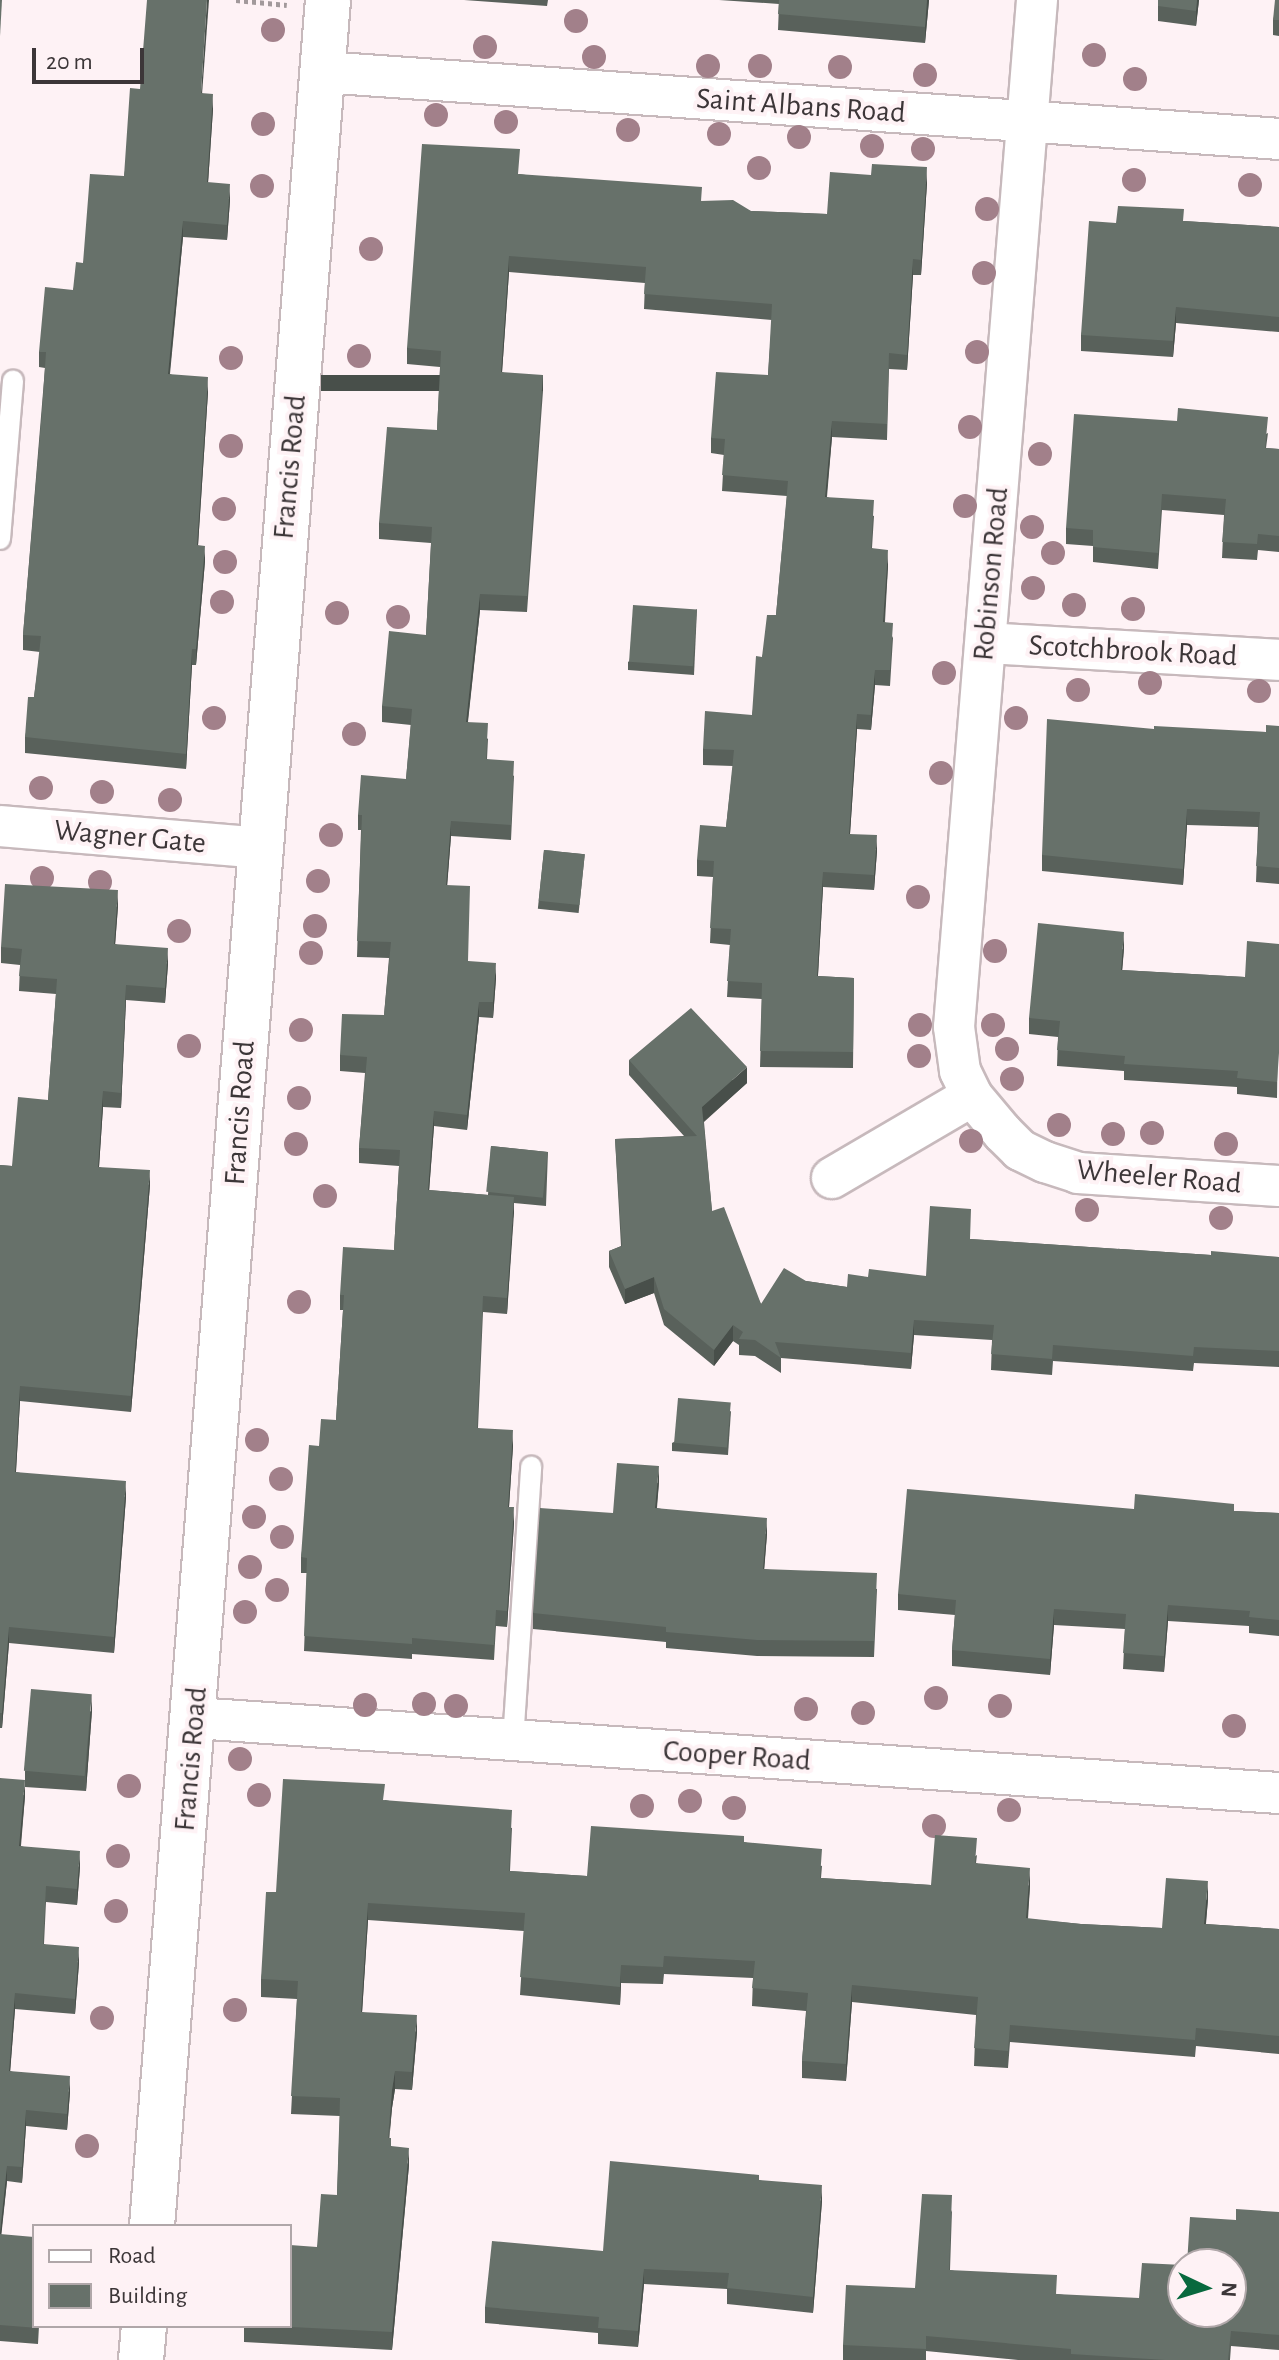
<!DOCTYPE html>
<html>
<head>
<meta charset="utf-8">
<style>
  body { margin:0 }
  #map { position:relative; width:1279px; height:2360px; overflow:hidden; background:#fef2f5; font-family:"Alegreya Sans",sans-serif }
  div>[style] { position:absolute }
  .path>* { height:5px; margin-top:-2.5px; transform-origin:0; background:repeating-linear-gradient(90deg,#a2999b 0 4px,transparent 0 8px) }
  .roads { filter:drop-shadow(2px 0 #c7b9bc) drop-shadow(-2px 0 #c7b9bc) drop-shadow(0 2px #c7b9bc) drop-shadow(0 -2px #c7b9bc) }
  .service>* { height:20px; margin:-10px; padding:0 10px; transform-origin:10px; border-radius:10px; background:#fff }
  .minor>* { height:40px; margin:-20px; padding:0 20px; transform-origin:20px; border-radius:20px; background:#fff }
  .tertiary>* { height:44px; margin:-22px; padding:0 22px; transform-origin:22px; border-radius:22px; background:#fff }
  .trees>* { width:24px; height:24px; margin:-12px; border-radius:50%; background:#a2808a }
  .wall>* { inset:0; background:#59615b; transform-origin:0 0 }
  .shaded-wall>* { inset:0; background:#484f4a; transform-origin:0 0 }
  .building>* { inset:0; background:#67716a; transform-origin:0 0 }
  span { translate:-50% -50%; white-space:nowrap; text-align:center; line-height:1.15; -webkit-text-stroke:8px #fef2f5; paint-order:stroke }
  .street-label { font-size:30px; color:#3c3638 }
  .legend { position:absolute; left:32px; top:2224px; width:260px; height:104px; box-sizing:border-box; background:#fef2f5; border:2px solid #b0a7a9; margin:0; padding:10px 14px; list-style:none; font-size:24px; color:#3c3638 }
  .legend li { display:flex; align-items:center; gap:16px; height:40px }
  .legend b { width:40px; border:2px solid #b0a7a9 }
  .north { position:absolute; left:1167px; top:2248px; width:80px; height:80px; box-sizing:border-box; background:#fef2f5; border:2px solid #b0a7a9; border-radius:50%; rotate:94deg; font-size:22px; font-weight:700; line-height:32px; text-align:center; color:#3c3638 }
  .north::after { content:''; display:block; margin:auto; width:28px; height:36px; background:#08693e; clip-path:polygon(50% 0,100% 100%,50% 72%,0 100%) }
  .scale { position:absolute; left:32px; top:48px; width:112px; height:36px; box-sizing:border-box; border:4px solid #3c3638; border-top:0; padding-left:10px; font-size:24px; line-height:28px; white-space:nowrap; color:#3c3638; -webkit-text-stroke:6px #fef2f5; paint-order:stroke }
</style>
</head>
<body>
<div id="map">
  <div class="path">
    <i style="left:236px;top:0;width:51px;rotate:5.6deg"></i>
  </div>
  <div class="roads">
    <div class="service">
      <i style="left:0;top:539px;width:159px;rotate:-85.3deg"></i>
      <i style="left:513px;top:1741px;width:275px;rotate:-86.2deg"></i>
    </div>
    <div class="minor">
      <i style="left:1037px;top:0;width:1030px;rotate:94.62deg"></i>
      <i style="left:954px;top:1027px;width:44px;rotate:82.2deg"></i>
      <i style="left:960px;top:1071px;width:28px;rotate:64deg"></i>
      <i style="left:972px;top:1096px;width:48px;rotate:50deg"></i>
      <i style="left:1003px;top:1133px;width:24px;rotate:45deg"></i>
      <i style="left:1020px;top:1150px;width:28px;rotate:26deg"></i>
      <i style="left:1045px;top:1162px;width:35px;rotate:18deg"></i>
      <i style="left:1078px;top:1173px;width:201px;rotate:3.7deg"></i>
      <i style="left:322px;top:72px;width:959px;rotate:4deg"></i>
      <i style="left:986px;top:643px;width:293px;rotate:3.3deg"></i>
      <i style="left:0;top:826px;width:261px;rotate:4.8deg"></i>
      <i style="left:832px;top:1178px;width:162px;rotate:-30.4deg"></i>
      <i style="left:195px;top:1718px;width:1087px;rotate:3.96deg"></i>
    </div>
    <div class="tertiary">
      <i style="left:152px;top:2226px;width:2233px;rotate:-85.48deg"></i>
      <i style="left:141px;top:2360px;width:34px;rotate:-85deg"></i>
    </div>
  </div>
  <div class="trees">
    <i style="left:576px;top:21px"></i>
    <i style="left:273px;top:30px"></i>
    <i style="left:485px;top:47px"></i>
    <i style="left:1094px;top:55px"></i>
    <i style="left:594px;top:57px"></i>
    <i style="left:708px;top:66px"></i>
    <i style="left:760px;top:66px"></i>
    <i style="left:840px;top:67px"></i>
    <i style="left:925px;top:75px"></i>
    <i style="left:1135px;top:79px"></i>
    <i style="left:436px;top:115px"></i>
    <i style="left:506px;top:122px"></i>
    <i style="left:263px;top:124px"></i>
    <i style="left:628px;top:130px"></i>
    <i style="left:719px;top:134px"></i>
    <i style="left:799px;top:137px"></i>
    <i style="left:872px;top:146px"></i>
    <i style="left:923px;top:149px"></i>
    <i style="left:759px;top:168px"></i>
    <i style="left:1134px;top:180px"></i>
    <i style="left:1250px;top:185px"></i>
    <i style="left:262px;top:186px"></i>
    <i style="left:987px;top:209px"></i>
    <i style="left:371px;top:249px"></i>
    <i style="left:984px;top:273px"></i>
    <i style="left:977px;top:352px"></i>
    <i style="left:359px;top:356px"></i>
    <i style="left:231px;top:358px"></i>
    <i style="left:970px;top:427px"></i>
    <i style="left:231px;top:446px"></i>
    <i style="left:1040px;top:454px"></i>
    <i style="left:965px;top:506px"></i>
    <i style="left:224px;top:509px"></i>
    <i style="left:1032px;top:527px"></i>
    <i style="left:1053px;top:553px"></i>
    <i style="left:225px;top:562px"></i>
    <i style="left:1033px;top:588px"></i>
    <i style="left:222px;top:602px"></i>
    <i style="left:1074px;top:605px"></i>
    <i style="left:1133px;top:609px"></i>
    <i style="left:337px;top:613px"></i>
    <i style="left:398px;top:617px"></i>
    <i style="left:944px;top:673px"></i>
    <i style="left:1150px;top:683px"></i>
    <i style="left:1078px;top:690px"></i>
    <i style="left:1259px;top:691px"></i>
    <i style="left:214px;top:718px"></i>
    <i style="left:1016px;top:718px"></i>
    <i style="left:354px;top:734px"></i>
    <i style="left:941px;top:773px"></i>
    <i style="left:41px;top:788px"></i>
    <i style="left:102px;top:792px"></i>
    <i style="left:170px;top:800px"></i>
    <i style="left:331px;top:835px"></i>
    <i style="left:42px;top:878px"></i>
    <i style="left:318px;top:881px"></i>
    <i style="left:100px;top:882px"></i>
    <i style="left:918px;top:897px"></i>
    <i style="left:315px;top:926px"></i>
    <i style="left:179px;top:931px"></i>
    <i style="left:995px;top:951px"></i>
    <i style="left:311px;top:953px"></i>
    <i style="left:920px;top:1025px"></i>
    <i style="left:993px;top:1025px"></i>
    <i style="left:301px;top:1030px"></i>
    <i style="left:189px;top:1046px"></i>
    <i style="left:1007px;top:1049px"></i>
    <i style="left:919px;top:1056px"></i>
    <i style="left:1012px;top:1079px"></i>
    <i style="left:299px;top:1098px"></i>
    <i style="left:1059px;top:1125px"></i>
    <i style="left:1152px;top:1133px"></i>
    <i style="left:1113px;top:1134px"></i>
    <i style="left:971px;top:1141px"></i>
    <i style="left:296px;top:1144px"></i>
    <i style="left:1226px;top:1144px"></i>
    <i style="left:325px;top:1196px"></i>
    <i style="left:1087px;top:1210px"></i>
    <i style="left:1221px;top:1218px"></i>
    <i style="left:299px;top:1302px"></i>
    <i style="left:257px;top:1440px"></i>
    <i style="left:281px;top:1479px"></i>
    <i style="left:254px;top:1517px"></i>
    <i style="left:282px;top:1537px"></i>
    <i style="left:250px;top:1567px"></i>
    <i style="left:277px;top:1590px"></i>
    <i style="left:245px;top:1612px"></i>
    <i style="left:936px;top:1698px"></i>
    <i style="left:424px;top:1704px"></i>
    <i style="left:365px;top:1705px"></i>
    <i style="left:456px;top:1706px"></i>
    <i style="left:1000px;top:1706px"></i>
    <i style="left:806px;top:1709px"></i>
    <i style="left:863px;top:1713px"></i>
    <i style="left:1234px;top:1726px"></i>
    <i style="left:240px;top:1759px"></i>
    <i style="left:129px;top:1786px"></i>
    <i style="left:259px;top:1795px"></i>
    <i style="left:690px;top:1801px"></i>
    <i style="left:642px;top:1806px"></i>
    <i style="left:734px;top:1808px"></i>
    <i style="left:1009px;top:1810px"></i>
    <i style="left:934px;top:1826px"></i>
    <i style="left:118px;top:1856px"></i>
    <i style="left:116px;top:1911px"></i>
    <i style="left:235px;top:2010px"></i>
    <i style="left:102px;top:2018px"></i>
    <i style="left:87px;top:2146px"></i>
  </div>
  <div class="wall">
    <i style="clip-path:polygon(464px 0,548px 0,547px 6px)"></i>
    <i style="clip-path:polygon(719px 0,929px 0,925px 43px,778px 30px,779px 4px)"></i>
    <i style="clip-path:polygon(1158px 0,1199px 0,1196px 26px,1158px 21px)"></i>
    <i style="clip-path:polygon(1279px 0,1279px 36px,1273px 35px,1273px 20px)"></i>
    <i style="clip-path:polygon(140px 89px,202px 93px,213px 109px,208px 183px,230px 200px,227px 240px,183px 237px,170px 374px,208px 392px,198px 545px,205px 561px,196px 665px,192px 665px,186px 769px,25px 753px,25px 737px,34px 697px,40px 652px,23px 650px,23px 635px,45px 368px,39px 367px,39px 352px,73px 290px,83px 263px,124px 176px)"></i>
    <i style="clip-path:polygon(519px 174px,702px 201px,751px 211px,827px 214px,927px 183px,921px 275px,913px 275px,907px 370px,889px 369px,887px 440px,832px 437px,827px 497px,874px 516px,872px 548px,888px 566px,885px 622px,893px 638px,890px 686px,875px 685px,871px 730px,857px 729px,850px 834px,877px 851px,874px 890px,823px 887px,818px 976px,854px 978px,853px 1068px,760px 1067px,762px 999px,727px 997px,730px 945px,710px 943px,713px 877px,697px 876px,697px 860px,726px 827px,733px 766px,703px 765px,703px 749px,752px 715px,762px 657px,776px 615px,787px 496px,722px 491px,724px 455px,711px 453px,711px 438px,768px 375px,772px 320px,644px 309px,645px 283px,509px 272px,502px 372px,543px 391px,527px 612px,480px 610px,468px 722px,488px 739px,487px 759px,514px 776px,511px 840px,451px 836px,447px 885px,468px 961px,496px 978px,493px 1018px,479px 1017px,467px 1130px,434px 1126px,429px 1190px,488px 1195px,491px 1146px,548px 1152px,546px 1206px,514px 1203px,507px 1314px,483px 1312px,478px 1428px,513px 1446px,509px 1507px,514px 1523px,507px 1627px,496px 1626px,494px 1660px,412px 1654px,412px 1659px,304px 1651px,307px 1573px,301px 1573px,301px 1557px,319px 1446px,336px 1420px,343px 1310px,340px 1310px,340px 1295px,394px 1250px,399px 1166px,359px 1163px,359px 1148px,365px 1073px,340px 1071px,340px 1055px,384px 1015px,389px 958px,357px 957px,361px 830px,358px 830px,358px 815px,406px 779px,411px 725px,382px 722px,382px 706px,426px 635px,431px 543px,379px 539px,379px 523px,437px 430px,440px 367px,407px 364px,407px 348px)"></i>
    <i style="clip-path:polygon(1184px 221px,1279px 227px,1279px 332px,1176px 323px,1173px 357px,1081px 351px,1081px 335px,1116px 223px)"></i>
    <i style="clip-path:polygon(1268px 433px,1266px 448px,1279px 449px,1279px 552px,1258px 550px,1257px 560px,1222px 558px,1224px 515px,1162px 510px,1158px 569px,1093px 562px,1093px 546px,1066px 544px,1066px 528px)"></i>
    <i style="clip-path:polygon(697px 609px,694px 675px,628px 670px,628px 662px)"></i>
    <i style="clip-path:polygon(1279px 726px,1279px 884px,1256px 882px,1258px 827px,1187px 825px,1183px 885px,1042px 871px,1042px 855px,1154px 729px,1266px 732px)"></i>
    <i style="left:544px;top:850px;width:41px;height:59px;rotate:6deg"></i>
    <i style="clip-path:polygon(118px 906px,115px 944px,168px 964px,165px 1003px,126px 1000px,121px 1108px,103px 1107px,99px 1167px,150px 1185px,131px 1412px,20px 1401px,16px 1472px,126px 1497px,114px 1653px,9px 1643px,2px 1728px,0 1728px,0 1165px,12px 1166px,48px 1100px,56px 994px,19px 991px,20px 965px,1px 963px,1px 947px)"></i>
    <i style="clip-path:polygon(1279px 944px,1277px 1098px,1237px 1094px,1237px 1087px,1124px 1080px,1124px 1071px,1057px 1066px,1058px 1037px,1029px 1034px,1029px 1018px,1124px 948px,1122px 970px,1245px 977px)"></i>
    <i style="clip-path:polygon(629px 1060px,747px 1083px,704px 1122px,712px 1211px,761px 1304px,806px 1281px,847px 1287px,868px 1277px,926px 1276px,970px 1239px,1211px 1255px,1279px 1257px,1279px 1367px,1194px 1363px,1193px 1371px,1053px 1361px,1052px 1375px,991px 1370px,992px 1340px,914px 1335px,911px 1369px,781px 1358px,781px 1373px,755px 1356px,739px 1355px,739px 1345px,733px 1341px,714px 1366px,664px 1325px,654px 1293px,625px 1304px,609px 1267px,609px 1251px,621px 1246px,615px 1139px,684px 1136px,629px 1075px)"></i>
    <i style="clip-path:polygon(731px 1411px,728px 1455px,672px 1451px,672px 1443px)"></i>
    <i style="clip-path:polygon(659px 1482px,657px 1508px,767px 1534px,764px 1569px,877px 1589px,874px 1657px,757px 1656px,666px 1648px,666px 1642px,533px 1629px,533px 1613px,613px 1513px)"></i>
    <i style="clip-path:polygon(1134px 1509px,1234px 1511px,1279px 1513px,1279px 1636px,1249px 1633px,1249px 1626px,1168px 1621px,1164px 1672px,1123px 1669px,1125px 1629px,1054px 1625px,1050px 1675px,952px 1666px,952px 1650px,955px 1615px,898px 1610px,898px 1594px)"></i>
    <i style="clip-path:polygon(92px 1710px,86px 1791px,25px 1787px,25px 1771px)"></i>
    <i style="clip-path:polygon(0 1778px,25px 1796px,21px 1846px,80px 1867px,77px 1905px,46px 1902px,44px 1944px,79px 1963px,75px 2014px,15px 2009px,10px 2071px,70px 2092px,67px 2130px,26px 2126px,22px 2183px,7px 2181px,1px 2234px,39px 2326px,38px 2344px,0 2341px)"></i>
    <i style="clip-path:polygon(385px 1800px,512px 1828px,510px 1871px,587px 1876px,744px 1842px,822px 1866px,821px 1878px,931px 1885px,977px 1855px,976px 1863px,1030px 1886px,1028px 1919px,1081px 1924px,1162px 1928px,1208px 1899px,1206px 1924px,1279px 1929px,1279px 2054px,1196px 2046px,1195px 2057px,1010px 2042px,1008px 2068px,974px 2066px,976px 2015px,852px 2002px,846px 2081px,802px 2078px,802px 2061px,806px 2011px,752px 2006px,753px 1978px,664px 1974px,663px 1984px,621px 1983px,620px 2005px,520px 1995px,524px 1931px,368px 1920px,362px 2012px,417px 2032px,412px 2090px,395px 2089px,392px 2108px,389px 2138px,391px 2146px,409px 2165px,392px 2350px,244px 2342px,244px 2326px,290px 2326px,317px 2247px,337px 2195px,340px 2116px,291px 2114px,297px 1999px,261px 1997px,261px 1979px,276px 1892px)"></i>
    <i style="clip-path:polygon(759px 2180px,822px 2201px,813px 2313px,727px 2304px,727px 2289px,644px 2284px,638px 2347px,598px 2344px,598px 2333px,485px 2323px,485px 2307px,603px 2251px)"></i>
    <i style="clip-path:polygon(952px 2210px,950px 2270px,1057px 2294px,1183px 2312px,1236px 2220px,1279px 2212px,1279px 2350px,1231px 2346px,1230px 2360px,1018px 2360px,926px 2351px,926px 2360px,843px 2360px,843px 2345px,915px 2288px)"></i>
  </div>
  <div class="shaded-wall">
    <i style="clip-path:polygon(207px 0,209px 0,201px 108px,201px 93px)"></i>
    <i style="clip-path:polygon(927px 0,929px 0,925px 43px,925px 27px)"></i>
    <i style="clip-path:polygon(1197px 0,1199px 0,1196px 26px,1196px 11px)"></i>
    <i style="clip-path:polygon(213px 94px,213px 109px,207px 198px,207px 182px)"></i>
    <i style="clip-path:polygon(927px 167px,927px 183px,921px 275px,921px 260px)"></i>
    <i style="clip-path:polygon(230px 184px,230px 200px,227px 240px,227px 225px)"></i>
    <i style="clip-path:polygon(183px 221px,183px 237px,168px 389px,168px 374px)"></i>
    <i style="clip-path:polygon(509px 256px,509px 272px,501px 387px,501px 372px)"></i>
    <i style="clip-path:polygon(913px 259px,913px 275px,907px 370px,907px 355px)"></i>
    <i style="clip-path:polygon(1176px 307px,1176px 323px,1173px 357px,1173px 341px)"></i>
    <i style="left:543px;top:375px;width:16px;height:222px;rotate:90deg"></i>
    <i style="clip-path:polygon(208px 377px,208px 392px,197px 561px,197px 545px)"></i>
    <i style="clip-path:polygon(832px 421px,832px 437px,825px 512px,825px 497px)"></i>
    <i style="clip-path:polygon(205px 546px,205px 561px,196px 665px,196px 649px)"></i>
    <i style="clip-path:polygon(888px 550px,888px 566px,883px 638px,883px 622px)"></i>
    <i style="clip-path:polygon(480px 594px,480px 610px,466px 737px,466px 722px)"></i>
    <i style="clip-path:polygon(192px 649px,192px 665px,186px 769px,186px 754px)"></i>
    <i style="clip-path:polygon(875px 670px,875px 685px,871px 730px,871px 715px)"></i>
    <i style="clip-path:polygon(857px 714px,857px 729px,849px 849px,849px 834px)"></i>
    <i style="clip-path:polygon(1187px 809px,1187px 825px,1183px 885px,1183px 869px)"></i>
    <i style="clip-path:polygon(451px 821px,451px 836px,446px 901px,446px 885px)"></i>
    <i style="clip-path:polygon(877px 835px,877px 851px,874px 890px,874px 875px)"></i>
    <i style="clip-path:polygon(823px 872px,823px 887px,817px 992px,817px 976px)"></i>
    <i style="clip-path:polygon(118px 890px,118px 906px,114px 960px,114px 944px)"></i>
    <i style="clip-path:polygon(1124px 932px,1124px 948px,1121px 986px,1121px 970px)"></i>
    <i style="clip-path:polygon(168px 948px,168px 964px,165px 1003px,165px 988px)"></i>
    <i style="clip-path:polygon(496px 963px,496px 978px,493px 1018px,493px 1002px)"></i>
    <i style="clip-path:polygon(126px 985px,126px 1000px,121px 1108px,121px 1093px)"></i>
    <i style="clip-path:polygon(479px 1002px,479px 1017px,467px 1130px,467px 1115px)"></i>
    <i style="clip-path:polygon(747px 1067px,747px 1083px,702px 1123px,702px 1107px)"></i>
    <i style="clip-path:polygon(103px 1091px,103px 1107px,98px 1182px,98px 1167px)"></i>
    <i style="clip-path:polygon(434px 1111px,434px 1126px,428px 1206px,428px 1190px)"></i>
    <i style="clip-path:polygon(150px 1170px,150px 1185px,131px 1412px,131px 1396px)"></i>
    <i style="clip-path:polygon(514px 1197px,514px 1213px,507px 1314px,507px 1298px)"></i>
    <i style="clip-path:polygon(654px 1277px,654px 1293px,625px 1304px,625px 1289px)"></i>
    <i style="clip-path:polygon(914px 1320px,914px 1335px,911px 1369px,911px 1353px)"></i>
    <i style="clip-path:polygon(733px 1325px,733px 1341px,714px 1366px,714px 1350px)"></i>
    <i style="clip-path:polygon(20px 1386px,20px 1401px,15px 1488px,15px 1472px)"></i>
    <i style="clip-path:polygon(513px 1430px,513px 1446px,508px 1522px,508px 1507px)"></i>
    <i style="clip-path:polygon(659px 1466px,659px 1482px,655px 1524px,655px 1508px)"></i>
    <i style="clip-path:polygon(126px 1481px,126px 1497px,114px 1653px,114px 1637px)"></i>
    <i style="clip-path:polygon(514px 1507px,514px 1523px,507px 1627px,507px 1611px)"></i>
    <i style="clip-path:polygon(767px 1518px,767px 1534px,763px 1585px,763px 1569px)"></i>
    <i style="clip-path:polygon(1168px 1605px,1168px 1621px,1164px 1672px,1164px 1656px)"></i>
    <i style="clip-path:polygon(1054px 1609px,1054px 1625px,1050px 1675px,1050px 1659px)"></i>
    <i style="clip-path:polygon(9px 1627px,9px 1643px,2px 1728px,2px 1713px)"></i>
    <i style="clip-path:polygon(92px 1694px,92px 1710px,86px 1791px,86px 1776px)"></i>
    <i style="clip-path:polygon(25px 1780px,25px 1796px,19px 1862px,19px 1846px)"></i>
    <i style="clip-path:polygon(80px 1851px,80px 1867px,77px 1905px,77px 1889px)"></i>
    <i style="clip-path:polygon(1030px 1868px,1030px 1886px,1026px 1936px,1026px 1918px)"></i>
    <i style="clip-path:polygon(1208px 1881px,1208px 1899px,1204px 1942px,1204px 1924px)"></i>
    <i style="clip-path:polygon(368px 1903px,368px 1920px,361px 2029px,361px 2012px)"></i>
    <i style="clip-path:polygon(79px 1947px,79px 1963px,75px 2014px,75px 1999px)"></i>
    <i style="clip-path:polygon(621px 1965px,621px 1983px,620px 2005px,620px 1987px)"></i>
    <i style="clip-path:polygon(852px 1985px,852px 2002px,846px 2081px,846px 2064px)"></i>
    <i style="clip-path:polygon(15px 1993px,15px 2009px,9px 2087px,9px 2071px)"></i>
    <i style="clip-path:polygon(417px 2015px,417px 2032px,412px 2090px,412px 2072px)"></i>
    <i style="clip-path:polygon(395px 2071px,395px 2089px,392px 2108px,388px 2155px,392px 2090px)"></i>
    <i style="clip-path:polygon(70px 2076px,70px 2092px,67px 2130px,67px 2114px)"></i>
    <i style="clip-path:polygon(26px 2110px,26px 2126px,22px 2183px,22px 2167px)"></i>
    <i style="clip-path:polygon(409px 2148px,409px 2165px,392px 2350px,392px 2332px)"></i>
    <i style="clip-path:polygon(7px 2166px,7px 2181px,0 2248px,0 2232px)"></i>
    <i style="clip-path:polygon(822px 2185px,822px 2201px,813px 2313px,813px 2297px)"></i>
    <i style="clip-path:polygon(644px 2269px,644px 2284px,638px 2347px,638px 2331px)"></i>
  </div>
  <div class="building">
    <i style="clip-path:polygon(0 0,2px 0,0 36px)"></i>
    <i style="clip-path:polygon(147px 0,207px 0,201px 93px,213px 94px,207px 182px,230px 184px,227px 225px,183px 221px,168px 374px,208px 377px,197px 545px,205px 546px,196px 649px,192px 649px,186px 754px,25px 737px,28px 697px,34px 697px,41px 636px,23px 635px,42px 411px,46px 352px,39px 352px,45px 287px,73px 290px,76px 262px,83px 263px,90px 174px,124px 176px,130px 88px,140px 89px)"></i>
    <i style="clip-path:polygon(779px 0,927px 0,925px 27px,778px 14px)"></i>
    <i style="clip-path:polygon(1158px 0,1197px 0,1196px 11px,1158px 6px)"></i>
    <i style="clip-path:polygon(1275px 0,1279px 0,1279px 20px,1273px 20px)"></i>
    <i style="clip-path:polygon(422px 144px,520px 149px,518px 174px,702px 187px,701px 201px,733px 200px,751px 211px,827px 214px,830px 172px,871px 175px,872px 164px,927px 167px,921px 260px,913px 259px,907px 355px,889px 353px,887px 424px,832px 421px,825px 497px,874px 500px,871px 548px,888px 550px,883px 622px,893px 623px,890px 670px,875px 670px,871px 715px,857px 714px,849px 834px,877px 835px,874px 875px,823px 872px,817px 976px,854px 978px,853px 1052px,760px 1051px,762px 983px,727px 981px,731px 929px,710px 928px,714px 861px,697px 860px,700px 825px,726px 827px,734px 750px,703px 749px,705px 711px,752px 715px,756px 656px,762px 657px,767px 615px,776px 615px,788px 481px,722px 475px,725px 439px,711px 438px,716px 372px,768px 375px,772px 304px,644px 294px,646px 267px,509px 256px,501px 372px,543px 375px,527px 596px,480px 594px,466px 722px,488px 723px,486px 759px,514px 761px,511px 825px,451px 821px,446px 885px,470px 886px,468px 961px,496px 963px,493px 1002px,479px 1002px,467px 1115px,434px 1111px,428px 1190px,514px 1197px,507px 1298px,483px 1296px,477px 1428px,513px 1430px,508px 1507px,514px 1507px,507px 1611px,496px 1610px,494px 1645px,412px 1638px,412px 1644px,304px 1636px,307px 1558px,301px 1557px,309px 1445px,319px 1446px,321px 1419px,336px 1420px,344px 1295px,340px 1295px,343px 1247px,394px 1250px,400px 1150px,359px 1148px,367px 1057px,340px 1055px,342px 1014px,384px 1015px,391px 942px,357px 941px,362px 815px,358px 815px,361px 775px,406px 779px,412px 709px,382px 706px,389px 631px,426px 635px,432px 527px,379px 523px,387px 427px,437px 430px,441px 351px,407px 348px)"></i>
    <i style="clip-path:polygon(1118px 206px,1184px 209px,1183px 221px,1279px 227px,1279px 317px,1176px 307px,1173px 341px,1081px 335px,1089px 221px,1116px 223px)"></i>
    <i style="clip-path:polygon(1178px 408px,1268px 417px,1265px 448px,1279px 449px,1279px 536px,1258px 534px,1257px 544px,1222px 542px,1226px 499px,1162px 494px,1158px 553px,1093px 547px,1093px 530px,1066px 528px,1074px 414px,1177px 421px)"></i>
    <i style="left:633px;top:605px;width:64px;height:57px;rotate:4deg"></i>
    <i style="clip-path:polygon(1047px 719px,1154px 729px,1154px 726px,1266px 732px,1266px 725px,1279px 726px,1279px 868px,1256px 866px,1260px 812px,1187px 809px,1183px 869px,1042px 855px)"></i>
    <i style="left:544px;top:850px;width:41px;height:51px;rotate:6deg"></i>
    <i style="clip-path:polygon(5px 884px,118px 890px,114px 944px,168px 948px,165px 988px,126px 985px,121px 1093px,103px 1091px,98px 1167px,150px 1170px,131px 1396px,20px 1386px,15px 1472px,126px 1481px,114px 1637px,9px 1627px,2px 1713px,0 1713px,0 1165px,12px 1166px,18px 1097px,48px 1100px,57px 979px,19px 976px,22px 949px,1px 947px)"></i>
    <i style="clip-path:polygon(1038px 923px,1124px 932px,1121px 970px,1245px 977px,1247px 941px,1279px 944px,1279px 1053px,1277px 1082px,1237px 1078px,1238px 1071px,1124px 1064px,1125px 1056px,1057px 1050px,1060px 1021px,1029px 1018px)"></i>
    <i style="clip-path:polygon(691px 1008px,747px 1067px,702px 1107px,712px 1211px,724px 1207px,761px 1304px,784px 1268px,806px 1281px,847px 1287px,848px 1274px,868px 1277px,869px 1269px,926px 1276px,930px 1206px,971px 1209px,970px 1239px,1211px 1255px,1211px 1251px,1279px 1257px,1279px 1351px,1194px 1347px,1193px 1356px,1053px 1345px,1052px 1359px,991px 1354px,994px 1325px,914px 1320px,911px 1353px,775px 1342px,781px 1358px,755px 1340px,739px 1339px,743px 1332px,733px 1325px,714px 1350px,664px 1309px,654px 1277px,625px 1289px,609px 1251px,622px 1246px,615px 1139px,697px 1136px,629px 1060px)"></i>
    <i style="left:491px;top:1146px;width:57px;height:46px;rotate:6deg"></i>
    <i style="left:678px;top:1398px;width:53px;height:45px;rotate:5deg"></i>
    <i style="clip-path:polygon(617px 1463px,659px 1466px,655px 1508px,767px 1518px,763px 1569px,877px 1573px,874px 1641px,757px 1640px,666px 1632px,666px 1627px,533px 1613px,540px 1508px,613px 1513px)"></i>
    <i style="clip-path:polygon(907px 1489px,1134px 1509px,1135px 1494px,1234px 1504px,1234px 1511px,1279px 1513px,1279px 1620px,1249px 1617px,1250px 1611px,1168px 1605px,1164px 1656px,1123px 1653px,1126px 1614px,1054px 1609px,1050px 1659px,952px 1650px,956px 1600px,898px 1594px)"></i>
    <i style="left:31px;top:1689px;width:61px;height:82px;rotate:5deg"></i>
    <i style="clip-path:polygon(0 1778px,25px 1780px,19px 1846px,80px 1851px,77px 1889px,46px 1886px,43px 1944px,79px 1947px,75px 1999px,15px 1993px,9px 2071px,70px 2076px,67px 2114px,26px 2110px,22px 2167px,7px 2166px,0 2232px)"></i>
    <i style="clip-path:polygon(283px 1779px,385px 1784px,383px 1800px,512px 1810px,509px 1871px,587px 1876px,591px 1826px,744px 1836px,744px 1842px,822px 1849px,820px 1878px,931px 1885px,935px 1835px,977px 1838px,975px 1863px,1030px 1868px,1026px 1918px,1081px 1924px,1162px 1928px,1166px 1878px,1208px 1881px,1204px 1924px,1279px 1929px,1279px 2036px,1196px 2028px,1195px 2040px,1010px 2025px,1008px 2051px,974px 2048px,978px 1997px,852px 1985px,846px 2064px,802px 2061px,808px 1993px,752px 1988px,755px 1961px,664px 1956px,663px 1967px,621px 1965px,620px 1987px,520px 1977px,525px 1913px,368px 1903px,361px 2012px,417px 2015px,412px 2072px,395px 2071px,392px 2090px,388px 2138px,391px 2138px,391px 2146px,409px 2148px,392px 2332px,271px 2326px,290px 2326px,290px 2245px,317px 2247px,321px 2194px,337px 2195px,340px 2098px,291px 2096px,298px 1981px,261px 1979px,266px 1892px,276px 1892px)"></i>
    <i style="clip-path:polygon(610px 2161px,759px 2175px,759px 2180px,822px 2185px,813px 2297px,727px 2288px,729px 2273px,644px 2269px,638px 2331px,598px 2328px,599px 2317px,485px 2307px,492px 2241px,603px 2251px)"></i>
    <i style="clip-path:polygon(922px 2194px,952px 2195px,949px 2270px,1057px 2275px,1056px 2294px,1139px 2298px,1142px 2263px,1183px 2265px,1183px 2312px,1231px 2312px,1231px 2264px,1187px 2264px,1190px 2217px,1236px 2220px,1236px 2209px,1279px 2212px,1279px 2335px,1231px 2331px,1228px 2360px,1165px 2360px,1071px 2354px,1071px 2349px,926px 2336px,926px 2349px,843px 2345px,846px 2285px,915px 2288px)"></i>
    <i style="clip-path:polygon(0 2234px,34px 2237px,34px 2326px,38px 2326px,38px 2328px,0 2325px)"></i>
  </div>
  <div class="street-label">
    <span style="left:801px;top:106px;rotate:4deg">Saint Albans Road</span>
    <span style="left:290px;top:467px;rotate:-85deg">Francis Road</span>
    <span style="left:991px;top:574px;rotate:-85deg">Robinson Road</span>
    <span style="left:1133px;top:651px;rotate:3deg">Scotchbrook Road</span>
    <span style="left:130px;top:837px;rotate:5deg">Wagner Gate</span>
    <span style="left:240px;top:1113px;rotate:-86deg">Francis Road</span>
    <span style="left:1159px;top:1177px;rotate:5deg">Wheeler Road</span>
    <span style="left:737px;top:1756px;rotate:4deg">Cooper Road</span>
    <span style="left:191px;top:1759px;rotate:-85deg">Francis Road</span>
  </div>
  <ul class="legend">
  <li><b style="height:10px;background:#fff"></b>Road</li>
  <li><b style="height:22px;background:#67716a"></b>Building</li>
  </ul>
  <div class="north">N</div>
  <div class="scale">20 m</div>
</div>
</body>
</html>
